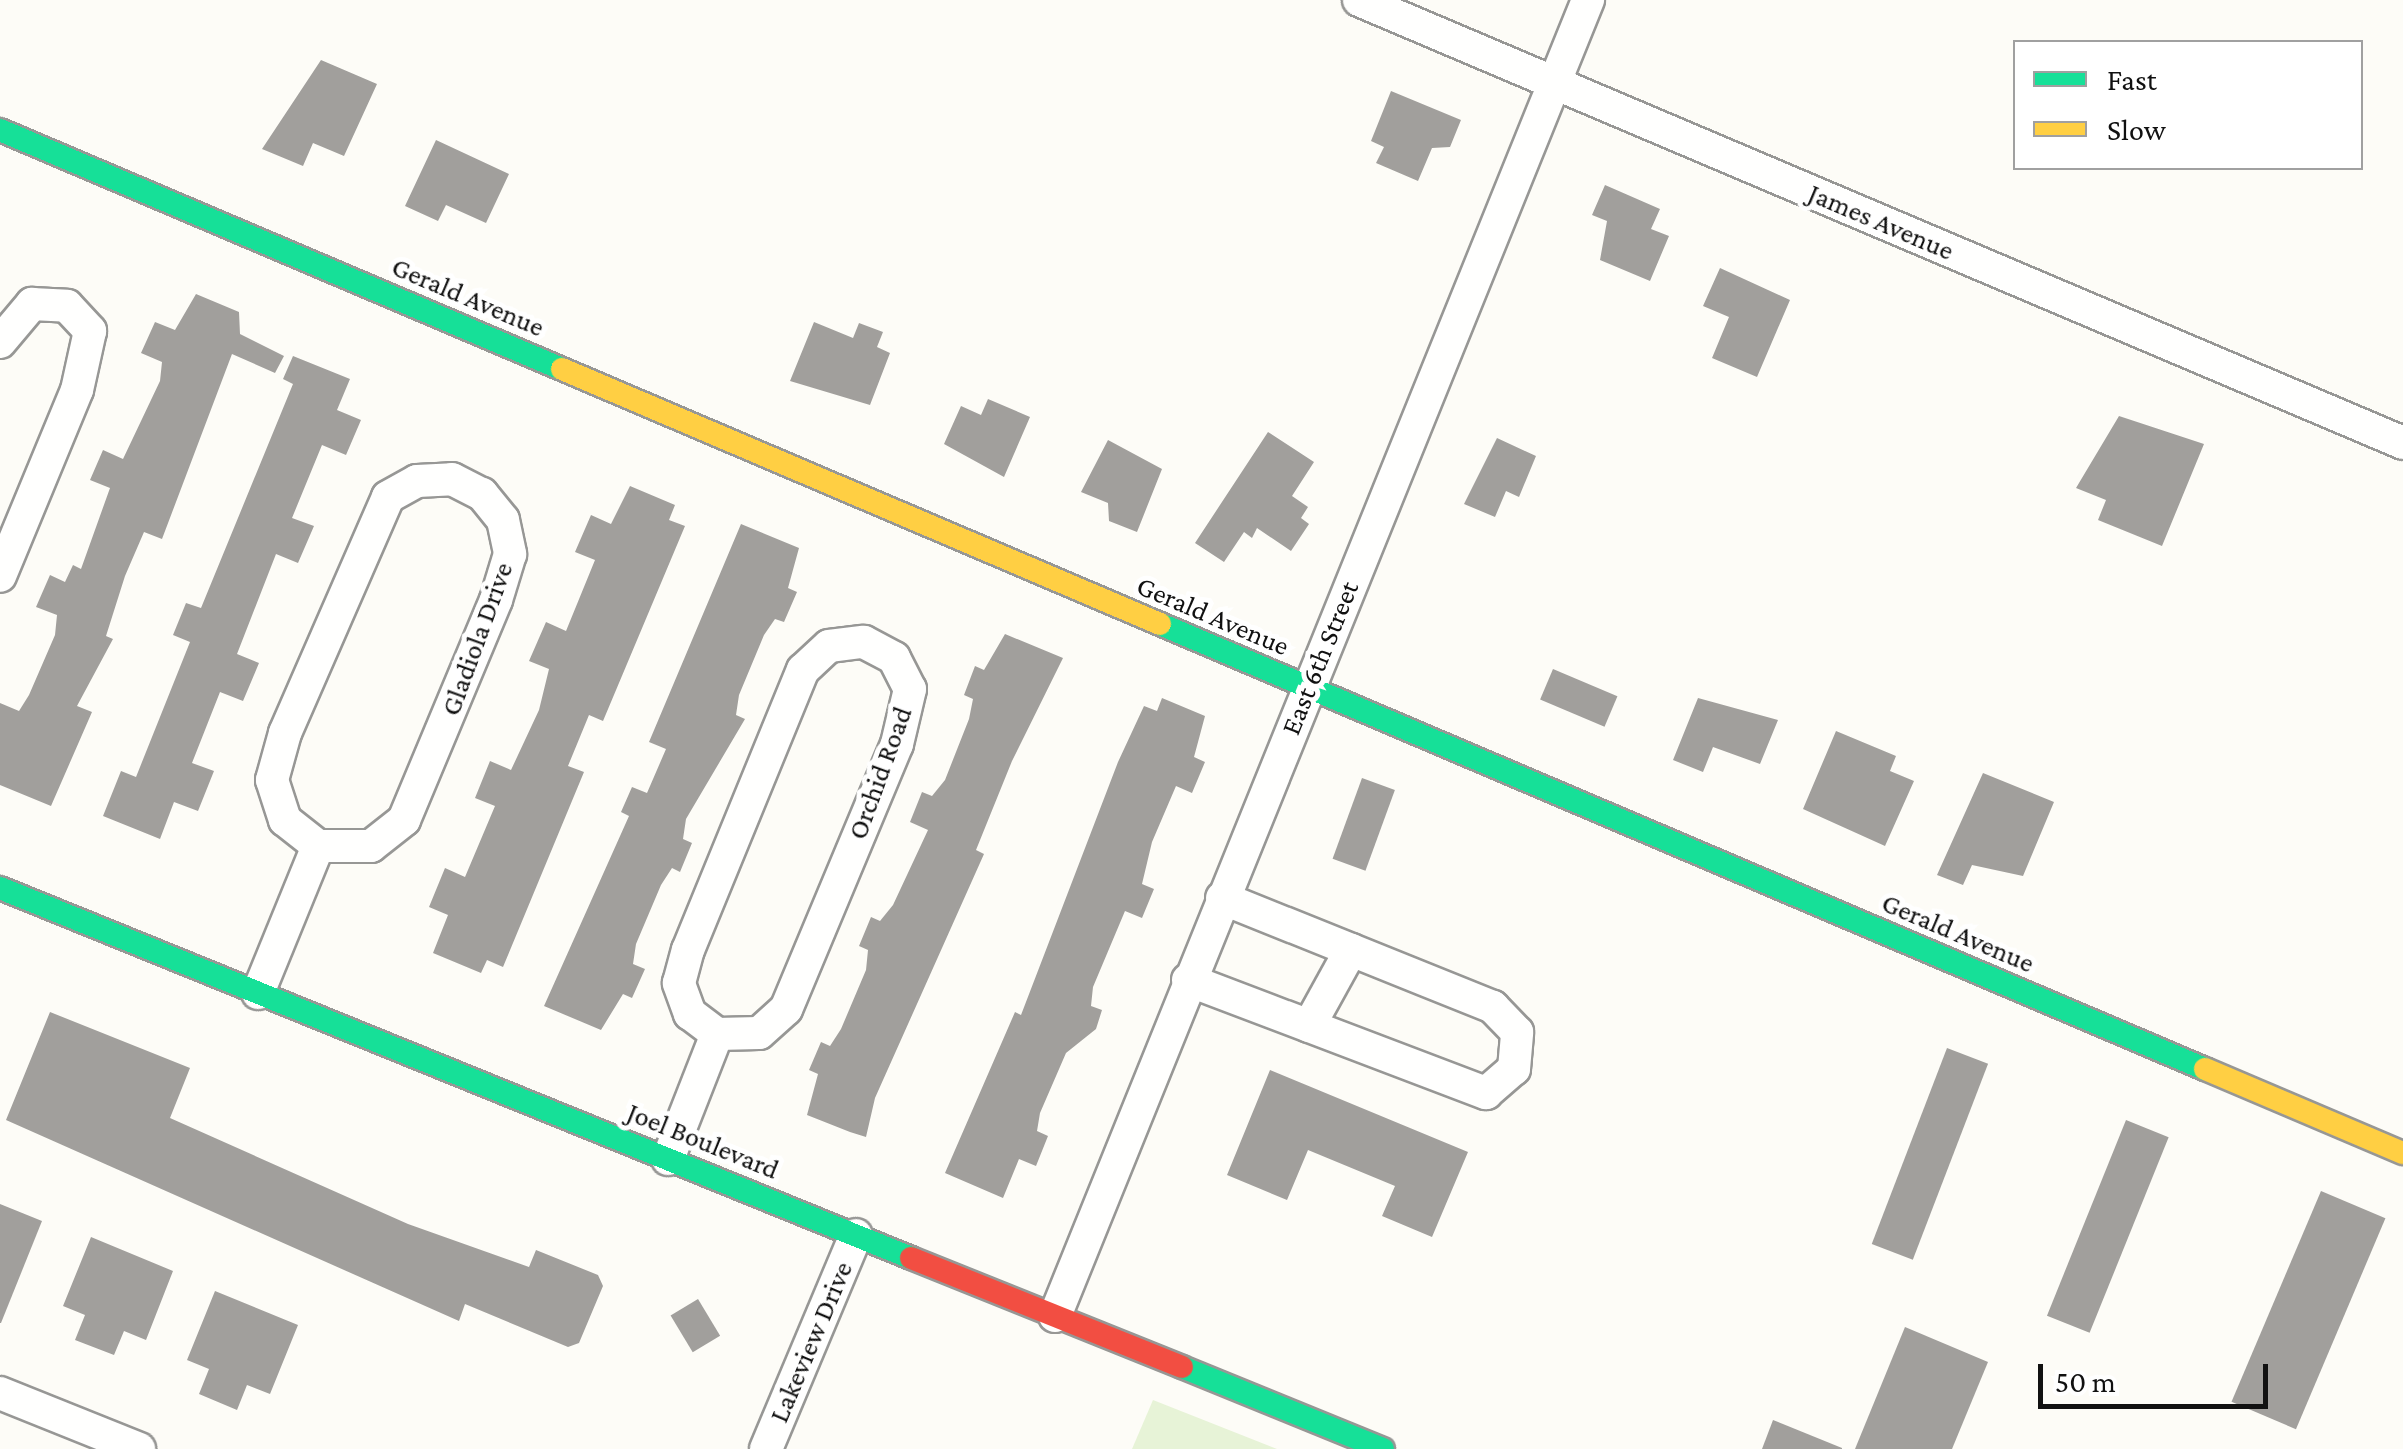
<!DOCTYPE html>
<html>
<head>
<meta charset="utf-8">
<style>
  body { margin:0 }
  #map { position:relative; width:2403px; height:1449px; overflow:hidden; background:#fdfcf7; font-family:"Crimson Pro",serif }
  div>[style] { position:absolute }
  .green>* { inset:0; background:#e7f3d7 }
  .building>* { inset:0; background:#a19f9c; transform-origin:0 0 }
  .roads { filter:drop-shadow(2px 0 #979795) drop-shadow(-2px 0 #979795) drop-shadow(0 2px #979795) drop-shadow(0 -2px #979795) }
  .street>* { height:32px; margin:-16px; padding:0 16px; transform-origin:16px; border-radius:16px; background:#fffffe }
  .fast>* { height:22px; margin:-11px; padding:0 11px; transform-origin:11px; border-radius:11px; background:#16e098 }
  .slow>* { height:22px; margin:-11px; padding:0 11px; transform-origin:11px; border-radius:11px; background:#ffcf43 }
  .jam>* { height:22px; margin:-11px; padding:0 11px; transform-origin:11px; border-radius:11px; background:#f24e42 }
  span { translate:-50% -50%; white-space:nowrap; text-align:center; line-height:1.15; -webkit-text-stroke:10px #fff; paint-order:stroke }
  .street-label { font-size:28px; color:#111 }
  .legend { position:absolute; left:2013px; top:40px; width:350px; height:130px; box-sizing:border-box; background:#fff; border:2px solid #a0a0a0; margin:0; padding:12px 18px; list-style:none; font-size:30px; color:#111 }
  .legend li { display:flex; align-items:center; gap:20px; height:50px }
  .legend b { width:50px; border:2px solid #a0a0a0 }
  .scale { position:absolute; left:2038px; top:1364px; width:230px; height:45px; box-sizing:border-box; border:5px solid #111; border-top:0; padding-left:12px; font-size:30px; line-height:35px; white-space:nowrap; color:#111; -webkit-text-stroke:8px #fff; paint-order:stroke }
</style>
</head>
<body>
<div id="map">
  <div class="green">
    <i style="clip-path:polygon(1153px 1400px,1277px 1449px,1132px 1449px)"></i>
  </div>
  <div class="building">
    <i style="clip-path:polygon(321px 60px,377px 84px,344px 156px,313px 143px,303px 166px,262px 149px)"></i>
    <i style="clip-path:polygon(1391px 91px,1461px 120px,1450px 147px,1432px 148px,1418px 181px,1376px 163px,1384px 147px,1371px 141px)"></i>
    <i style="clip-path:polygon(436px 140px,509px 174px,486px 223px,446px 205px,438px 221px,405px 206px)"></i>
    <i style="clip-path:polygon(1605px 185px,1660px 209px,1651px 229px,1669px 236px,1650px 281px,1600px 260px,1607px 221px,1592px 215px)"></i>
    <i style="clip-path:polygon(1720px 268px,1790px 300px,1757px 377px,1712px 358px,1729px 317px,1703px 306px)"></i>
    <i style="clip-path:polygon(196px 294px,239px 312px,240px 334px,284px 356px,275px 373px,232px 354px,162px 539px,144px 532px,125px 576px,106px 636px,113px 639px,77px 706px,92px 712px,51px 806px,0 785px,0 703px,19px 711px,29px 695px,55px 635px,57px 615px,36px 607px,50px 575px,65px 582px,73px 565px,81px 569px,110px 488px,90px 480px,103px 450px,123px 459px,160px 381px,162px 362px,141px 353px,155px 322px,175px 330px)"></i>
    <i style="clip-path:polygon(814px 322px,853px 338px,859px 323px,883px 332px,877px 347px,890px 353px,870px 405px,790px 381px)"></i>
    <i style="clip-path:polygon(293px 356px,350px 379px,337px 410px,361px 420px,346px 455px,322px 445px,292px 518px,314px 526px,298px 563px,276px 554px,237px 654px,259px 663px,243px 701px,220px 692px,192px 763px,214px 771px,198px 811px,174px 802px,160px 839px,103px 816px,121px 771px,136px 777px,190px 642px,173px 635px,186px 603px,201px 608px,293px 384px,283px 379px)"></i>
    <i style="clip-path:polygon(988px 399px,1030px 417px,1004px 477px,944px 444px,961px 406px,981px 415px)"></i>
    <i style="clip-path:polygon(2119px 416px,2204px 444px,2162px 546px,2098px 520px,2106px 500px,2076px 488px)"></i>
    <i style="clip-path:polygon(1268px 432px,1314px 462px,1292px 496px,1308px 507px,1301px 518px,1309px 524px,1291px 551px,1257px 528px,1252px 538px,1244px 532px,1224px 562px,1195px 543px)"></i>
    <i style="clip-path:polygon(1497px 438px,1536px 456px,1519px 497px,1506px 491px,1495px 517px,1464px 504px)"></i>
    <i style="clip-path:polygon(1108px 440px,1162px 469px,1137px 532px,1109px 521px,1108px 503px,1081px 492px)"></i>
    <i style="clip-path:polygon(630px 486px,675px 505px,669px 520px,685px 526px,603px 721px,589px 715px,568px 766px,584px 772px,503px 967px,487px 960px,481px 973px,433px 953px,448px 915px,429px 907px,445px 868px,465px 877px,495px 806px,475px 798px,490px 761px,511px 770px,539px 710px,549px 669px,529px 661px,546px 622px,566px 631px,595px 560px,575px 552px,591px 515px,611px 524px)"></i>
    <i style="clip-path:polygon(741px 524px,799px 548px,788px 588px,797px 592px,784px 622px,775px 619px,764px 635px,739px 695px,736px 715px,745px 719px,686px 819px,683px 839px,692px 843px,680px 872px,672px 868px,661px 885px,636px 944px,633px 964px,645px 969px,632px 998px,623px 994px,601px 1030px,544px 1006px,629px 816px,621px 812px,632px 787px,647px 793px,666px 749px,649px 742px)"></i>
    <i style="clip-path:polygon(1005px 634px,1063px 658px,1012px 761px,976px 850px,984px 854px,875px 1098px,866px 1137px,850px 1132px,807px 1115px,818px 1074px,809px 1070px,821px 1042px,830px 1046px,841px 1029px,866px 970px,868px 950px,859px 946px,871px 917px,880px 921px,893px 905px,928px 830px,910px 822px,922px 792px,932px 796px,945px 780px,969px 719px,973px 699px,964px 695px,975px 666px,984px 670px)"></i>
    <i style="left:1553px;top:669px;width:70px;height:33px;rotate:23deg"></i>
    <i style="clip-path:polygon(1162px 698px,1205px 716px,1194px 757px,1205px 762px,1192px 793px,1176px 786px,1152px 842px,1142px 884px,1154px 889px,1142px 918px,1125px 911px,1093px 987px,1091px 1006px,1102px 1010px,1096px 1029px,1066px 1053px,1040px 1113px,1037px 1131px,1048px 1136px,1036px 1166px,1019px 1159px,1003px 1198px,945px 1173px,1015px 1012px,1021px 1015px,1118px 762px,1144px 706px,1157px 711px)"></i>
    <i style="clip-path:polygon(1698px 698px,1778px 720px,1760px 764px,1713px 747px,1703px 772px,1673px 760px)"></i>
    <i style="clip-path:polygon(1836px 731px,1896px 756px,1890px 771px,1914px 781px,1885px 846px,1803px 809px)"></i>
    <i style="clip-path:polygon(1983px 773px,2054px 802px,2023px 876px,1972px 865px,1963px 885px,1937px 875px)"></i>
    <i style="left:1362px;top:778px;width:35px;height:86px;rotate:20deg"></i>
    <i style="clip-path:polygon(50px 1012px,190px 1068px,170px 1118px,408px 1224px,529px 1267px,536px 1250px,598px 1275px,603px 1286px,579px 1343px,568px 1347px,465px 1304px,459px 1321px,6px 1120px)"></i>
    <i style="left:1947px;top:1048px;width:44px;height:210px;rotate:21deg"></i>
    <i style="clip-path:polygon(1270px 1070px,1468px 1152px,1432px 1237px,1382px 1216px,1395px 1186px,1308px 1150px,1287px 1200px,1227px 1175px)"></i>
    <i style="left:2126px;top:1120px;width:46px;height:211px;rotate:22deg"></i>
    <i style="left:2321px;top:1191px;width:70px;height:229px;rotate:23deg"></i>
    <i style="clip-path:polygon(0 1204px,42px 1221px,1px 1323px,0 1323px)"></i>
    <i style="clip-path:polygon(91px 1237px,173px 1271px,146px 1340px,124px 1331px,114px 1355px,75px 1340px,85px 1315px,63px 1306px)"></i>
    <i style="clip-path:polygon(215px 1291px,298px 1325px,270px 1394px,247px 1385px,237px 1410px,199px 1394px,209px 1369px,187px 1360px)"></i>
    <i style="left:698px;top:1299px;width:43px;height:32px;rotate:59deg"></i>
    <i style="clip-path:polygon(1905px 1327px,1988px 1362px,1952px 1449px,1855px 1449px)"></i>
    <i style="clip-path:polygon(1773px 1420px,1842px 1448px,1842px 1449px,1762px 1449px)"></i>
  </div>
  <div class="roads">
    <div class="street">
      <i style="left:1359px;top:0;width:1134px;rotate:22.99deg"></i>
      <i style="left:0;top:342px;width:50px;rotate:-49.9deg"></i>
      <i style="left:32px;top:304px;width:35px;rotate:3deg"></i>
      <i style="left:67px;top:306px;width:34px;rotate:47deg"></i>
      <i style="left:90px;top:331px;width:60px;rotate:102.4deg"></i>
      <i style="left:77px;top:390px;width:201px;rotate:112.5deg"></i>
      <i style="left:452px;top:479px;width:34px;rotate:27deg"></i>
      <i style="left:482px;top:494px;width:33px;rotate:51deg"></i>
      <i style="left:503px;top:520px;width:35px;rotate:78deg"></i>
      <i style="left:510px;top:554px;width:48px;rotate:106.9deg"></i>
      <i style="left:496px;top:600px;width:238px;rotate:112.7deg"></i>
      <i style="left:404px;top:820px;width:42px;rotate:141.8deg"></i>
      <i style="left:371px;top:846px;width:53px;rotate:180deg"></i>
      <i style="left:318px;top:846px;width:42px;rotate:-141.8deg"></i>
      <i style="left:285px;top:820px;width:42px;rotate:-108deg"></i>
      <i style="left:272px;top:780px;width:49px;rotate:-74.5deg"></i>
      <i style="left:285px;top:733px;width:257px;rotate:-66.4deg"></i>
      <i style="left:388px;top:497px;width:33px;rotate:-29deg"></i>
      <i style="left:417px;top:481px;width:35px;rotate:-3deg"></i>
      <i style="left:864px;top:642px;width:34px;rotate:28deg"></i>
      <i style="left:894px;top:658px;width:35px;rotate:63deg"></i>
      <i style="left:910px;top:689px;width:57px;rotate:103.3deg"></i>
      <i style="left:897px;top:744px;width:287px;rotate:112.7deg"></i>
      <i style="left:786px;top:1009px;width:36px;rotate:138deg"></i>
      <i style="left:759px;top:1033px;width:42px;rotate:178.6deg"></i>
      <i style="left:717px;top:1034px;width:34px;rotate:-143deg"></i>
      <i style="left:690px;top:1014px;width:33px;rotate:-110deg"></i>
      <i style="left:679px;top:983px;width:34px;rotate:-75deg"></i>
      <i style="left:688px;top:950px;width:303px;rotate:-67.7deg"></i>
      <i style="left:803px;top:670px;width:35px;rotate:-43deg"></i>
      <i style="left:829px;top:646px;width:35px;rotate:-7deg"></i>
      <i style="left:1188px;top:980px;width:319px;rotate:20.8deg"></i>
      <i style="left:1486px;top:1093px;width:37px;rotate:-41deg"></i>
      <i style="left:1514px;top:1069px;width:37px;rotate:-85deg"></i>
      <i style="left:1517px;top:1032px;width:35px;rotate:-134deg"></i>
      <i style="left:1493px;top:1007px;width:292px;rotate:-158.1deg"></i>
      <i style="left:258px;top:993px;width:159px;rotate:-67.8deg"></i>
      <i style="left:1309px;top:1026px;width:87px;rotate:-61.1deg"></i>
      <i style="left:668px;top:1159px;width:134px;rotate:-68.6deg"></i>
      <i style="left:1055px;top:1316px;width:1420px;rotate:-67.95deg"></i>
      <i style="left:0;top:1393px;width:150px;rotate:21.9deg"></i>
      <i style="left:766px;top:1449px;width:232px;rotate:-67.2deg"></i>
    </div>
    <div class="fast">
      <i style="left:0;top:130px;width:611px;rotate:23.04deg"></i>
      <i style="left:1160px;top:624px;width:1136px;rotate:23.07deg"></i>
      <i style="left:0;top:888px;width:983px;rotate:22.1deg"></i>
      <i style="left:1182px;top:1367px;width:217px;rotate:22.2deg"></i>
    </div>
    <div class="slow">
      <i style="left:562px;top:369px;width:650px;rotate:23.09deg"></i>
      <i style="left:2205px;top:1069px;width:215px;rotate:23deg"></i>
    </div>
    <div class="jam">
      <i style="left:911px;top:1258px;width:292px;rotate:21.9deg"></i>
    </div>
  </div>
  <div class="street-label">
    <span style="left:1881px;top:222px;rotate:23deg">James Avenue</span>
    <span style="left:468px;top:297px;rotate:23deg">Gerald Avenue</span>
    <span style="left:1213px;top:616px;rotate:23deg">Gerald Avenue</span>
    <span style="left:477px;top:639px;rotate:-70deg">Gladiola Drive</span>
    <span style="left:1320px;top:658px;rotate:-68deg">East 6th Street</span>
    <span style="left:880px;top:773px;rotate:-70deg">Orchid Road</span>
    <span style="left:1958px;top:933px;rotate:23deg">Gerald Avenue</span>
    <span style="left:703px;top:1141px;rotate:22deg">Joel Boulevard</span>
    <span style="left:811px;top:1342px;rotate:-67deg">Lakeview Drive</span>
  </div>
  <ul class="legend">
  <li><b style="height:12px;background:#16e098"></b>Fast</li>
  <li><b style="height:12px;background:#ffcf43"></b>Slow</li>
  </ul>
  <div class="scale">50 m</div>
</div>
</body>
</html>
